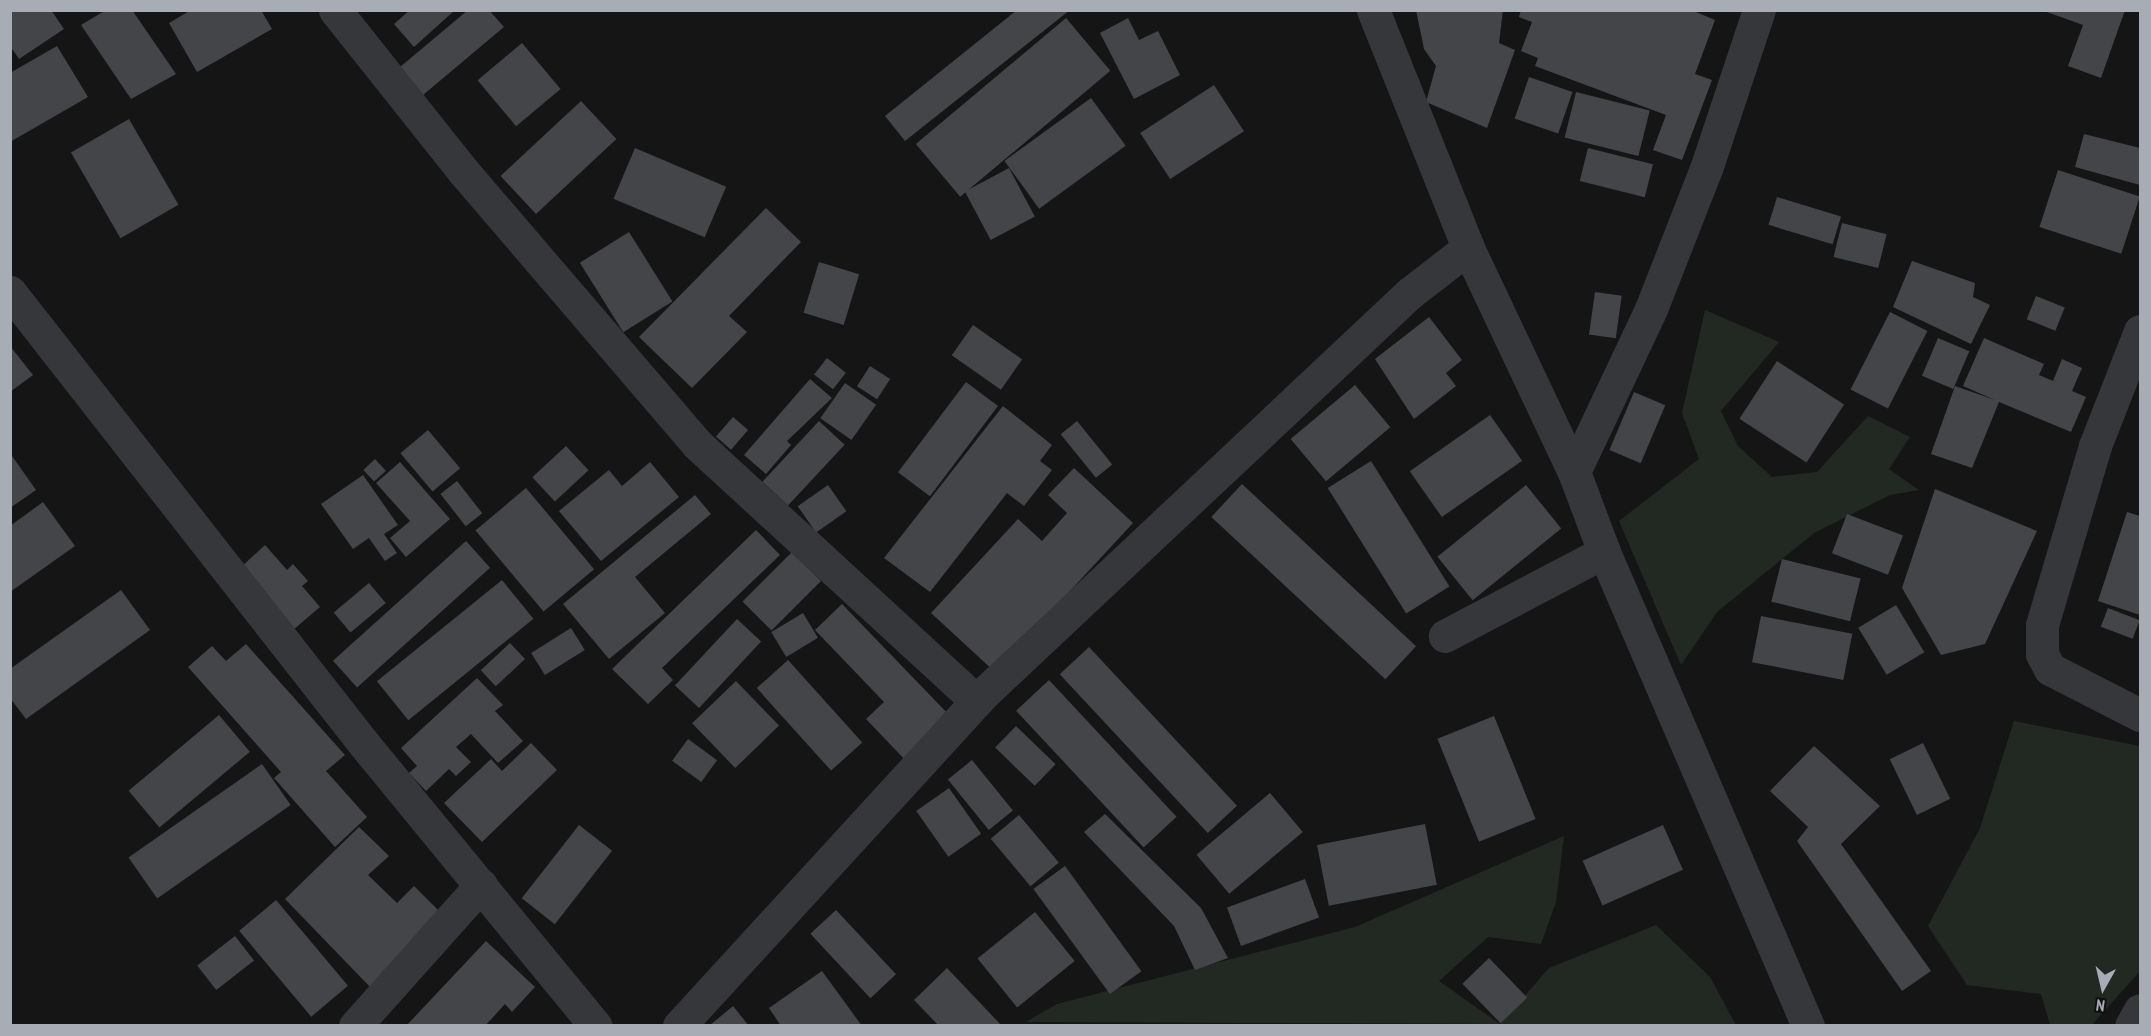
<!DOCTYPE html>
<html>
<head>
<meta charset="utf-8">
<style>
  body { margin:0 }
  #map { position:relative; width:2151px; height:1036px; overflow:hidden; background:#151516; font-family:"PT Sans Narrow",sans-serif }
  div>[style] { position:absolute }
  .green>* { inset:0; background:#222822 }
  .building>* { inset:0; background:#444549; transform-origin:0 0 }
  .minor>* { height:33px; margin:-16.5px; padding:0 16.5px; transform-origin:16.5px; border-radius:16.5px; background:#36373b }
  span { translate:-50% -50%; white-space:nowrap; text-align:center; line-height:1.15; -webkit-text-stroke:6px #101011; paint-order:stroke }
  .frame { position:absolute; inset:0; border:12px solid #a8acb5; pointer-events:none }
  .north { position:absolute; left:2073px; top:958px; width:60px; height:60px; -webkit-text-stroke:4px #101011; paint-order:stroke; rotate:188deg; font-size:16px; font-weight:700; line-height:24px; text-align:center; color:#a8acb5 }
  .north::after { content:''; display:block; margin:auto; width:21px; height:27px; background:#a8acb5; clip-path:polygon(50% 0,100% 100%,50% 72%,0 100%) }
</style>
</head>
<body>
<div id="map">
  <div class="green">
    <i style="clip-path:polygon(1705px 310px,1779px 342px,1721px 411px,1738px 446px,1772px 477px,1817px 472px,1868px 416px,1910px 437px,1889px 469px,1919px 490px,1890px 495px,1814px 533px,1717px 612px,1681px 665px,1619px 521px,1699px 459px,1682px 413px)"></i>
    <i style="clip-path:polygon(2014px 721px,2140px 746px,2140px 971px,2092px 1025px,2050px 1025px,2041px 994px,1967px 985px,1928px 926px,1980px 828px)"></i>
    <i style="clip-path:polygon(1564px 836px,1556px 902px,1541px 944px,1488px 937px,1439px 981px,1500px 1024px,1549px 968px,1656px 925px,1710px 977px,1736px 1025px,1026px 1022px,1057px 1004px,1355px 927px)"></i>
  </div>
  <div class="building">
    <i style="clip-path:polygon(10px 10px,51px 10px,64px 29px,19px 59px,10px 46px)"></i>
    <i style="clip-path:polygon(106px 10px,132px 10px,176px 74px,131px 99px,81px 25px)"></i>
    <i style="clip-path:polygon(191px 10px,261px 10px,272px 29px,197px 72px,169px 23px)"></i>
    <i style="clip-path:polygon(410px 10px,455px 10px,414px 47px,394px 24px)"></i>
    <i style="clip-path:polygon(468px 10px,489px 10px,504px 27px,423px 95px,400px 67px)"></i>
    <i style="clip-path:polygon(1017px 10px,1070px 10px,905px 141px,885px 116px)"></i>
    <i style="clip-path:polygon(1416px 10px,1503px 10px,1499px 43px,1515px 50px,1487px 128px,1426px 102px,1436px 66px,1424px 49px)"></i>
    <i style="clip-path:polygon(1521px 10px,1691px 10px,1715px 20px,1695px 74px,1712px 80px,1682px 160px,1653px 150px,1666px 115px,1535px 66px,1538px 58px,1521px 51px,1532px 22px,1519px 17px)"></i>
    <i style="clip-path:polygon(2125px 10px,2101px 78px,2068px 66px,2083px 25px,2044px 11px)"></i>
    <i style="left:1066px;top:18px;width:69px;height:196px;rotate:50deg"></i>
    <i style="clip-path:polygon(1128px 18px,1139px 40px,1158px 31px,1180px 75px,1134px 99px,1100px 33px)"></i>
    <i style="left:522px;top:43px;width:60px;height:58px;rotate:50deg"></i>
    <i style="clip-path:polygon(57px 46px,88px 97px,10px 142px,10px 73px)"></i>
    <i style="left:1529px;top:77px;width:46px;height:44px;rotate:19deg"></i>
    <i style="left:1214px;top:85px;width:55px;height:88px;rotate:57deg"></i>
    <i style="left:1576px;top:92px;width:76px;height:47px;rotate:14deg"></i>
    <i style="left:1091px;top:98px;width:59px;height:107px;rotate:54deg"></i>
    <i style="left:581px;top:101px;width:52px;height:110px;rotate:47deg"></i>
    <i style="left:129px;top:119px;width:99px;height:67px;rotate:60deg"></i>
    <i style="clip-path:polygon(2084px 134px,2140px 148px,2140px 185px,2075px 167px)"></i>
    <i style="left:635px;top:148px;width:99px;height:55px;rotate:23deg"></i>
    <i style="left:1588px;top:148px;width:67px;height:34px;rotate:14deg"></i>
    <i style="left:1009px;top:168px;width:55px;height:50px;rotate:62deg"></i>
    <i style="left:2058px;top:170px;width:86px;height:60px;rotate:18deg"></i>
    <i style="left:1777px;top:197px;width:67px;height:29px;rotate:17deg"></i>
    <i style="clip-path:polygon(766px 208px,801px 242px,729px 316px,747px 332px,692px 388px,639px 337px)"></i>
    <i style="left:1842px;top:223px;width:46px;height:35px;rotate:14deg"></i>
    <i style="left:629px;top:232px;width:82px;height:58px;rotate:58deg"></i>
    <i style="clip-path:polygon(1912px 261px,1975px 283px,1973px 297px,1990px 305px,1971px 344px,1893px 307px)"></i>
    <i style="left:819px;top:262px;width:42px;height:53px;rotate:17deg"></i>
    <i style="left:1595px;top:292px;width:27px;height:43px;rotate:8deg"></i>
    <i style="left:2036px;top:296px;width:31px;height:25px;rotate:22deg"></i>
    <i style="left:1890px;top:312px;width:42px;height:87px;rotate:27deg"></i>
    <i style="clip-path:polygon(1429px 317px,1462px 360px,1446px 373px,1456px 386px,1414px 419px,1375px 359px)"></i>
    <i style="left:973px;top:325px;width:60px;height:37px;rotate:35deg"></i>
    <i style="left:1938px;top:338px;width:34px;height:41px;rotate:23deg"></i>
    <i style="clip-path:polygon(1984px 338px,2044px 364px,2039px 375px,2053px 381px,2062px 359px,2082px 368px,2072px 391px,2086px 397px,2071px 432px,1999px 402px,1972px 468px,1931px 454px,1955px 386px,1995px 400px,1963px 386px)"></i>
    <i style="clip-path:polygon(10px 346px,33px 375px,10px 392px)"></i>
    <i style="left:827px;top:358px;width:24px;height:21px;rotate:38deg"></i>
    <i style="left:1777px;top:361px;width:80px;height:69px;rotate:33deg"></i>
    <i style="left:870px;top:366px;width:24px;height:24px;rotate:33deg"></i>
    <i style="clip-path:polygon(810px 379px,832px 398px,787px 441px,791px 445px,766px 474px,744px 455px)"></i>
    <i style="left:966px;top:382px;width:40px;height:113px;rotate:37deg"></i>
    <i style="left:845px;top:383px;width:38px;height:43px;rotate:35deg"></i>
    <i style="left:1355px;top:385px;width:55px;height:84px;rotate:50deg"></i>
    <i style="left:1634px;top:392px;width:34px;height:63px;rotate:23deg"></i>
    <i style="clip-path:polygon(1003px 406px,1052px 445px,1040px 461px,1052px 470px,1024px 506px,1007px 493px,930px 592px,884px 558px)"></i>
    <i style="left:1490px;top:415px;width:56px;height:98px;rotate:55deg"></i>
    <i style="left:733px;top:417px;width:20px;height:26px;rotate:41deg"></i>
    <i style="left:819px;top:421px;width:35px;height:83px;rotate:43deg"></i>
    <i style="left:1077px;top:421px;width:56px;height:21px;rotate:51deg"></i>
    <i style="left:428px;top:430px;width:50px;height:36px;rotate:50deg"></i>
    <i style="left:566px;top:446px;width:33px;height:46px;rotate:47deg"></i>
    <i style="clip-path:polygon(10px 453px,36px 490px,10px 508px)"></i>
    <i style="left:375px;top:459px;width:16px;height:16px;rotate:47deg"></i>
    <i style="left:1371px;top:461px;width:148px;height:51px;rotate:58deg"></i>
    <i style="clip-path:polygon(400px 462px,450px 519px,406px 557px,390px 538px,410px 521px,376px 483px)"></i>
    <i style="clip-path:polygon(650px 462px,679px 497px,601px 561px,559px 511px,609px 470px,622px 486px)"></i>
    <i style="clip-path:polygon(1074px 468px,1133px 523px,995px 672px,931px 613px,1018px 519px,1042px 541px,1067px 513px,1048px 495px)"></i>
    <i style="clip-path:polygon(363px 475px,398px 525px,384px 534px,397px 553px,385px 561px,369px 538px,353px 549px,321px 504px)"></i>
    <i style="left:457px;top:481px;width:41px;height:21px;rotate:52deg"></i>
    <i style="left:1242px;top:484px;width:238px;height:45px;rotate:43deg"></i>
    <i style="left:828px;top:485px;width:32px;height:37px;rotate:55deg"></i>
    <i style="left:1526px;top:485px;width:56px;height:114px;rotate:51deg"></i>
    <i style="left:526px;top:488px;width:106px;height:66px;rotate:50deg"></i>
    <i style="clip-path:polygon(1935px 489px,2037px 531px,1985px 644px,1941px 655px,1902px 588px)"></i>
    <i style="clip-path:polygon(695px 495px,711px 514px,635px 577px,665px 613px,609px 659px,563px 604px)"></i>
    <i style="clip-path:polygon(43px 502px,75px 546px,10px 592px,10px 526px)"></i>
    <i style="clip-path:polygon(2127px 512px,2140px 516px,2140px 615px,2098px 601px)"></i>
    <i style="left:1847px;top:514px;width:60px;height:42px;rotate:21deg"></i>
    <i style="clip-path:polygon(756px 530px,780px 555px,662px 668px,673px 680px,648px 704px,612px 669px)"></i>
    <i style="left:466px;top:541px;width:36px;height:179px;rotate:48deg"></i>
    <i style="clip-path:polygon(265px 545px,287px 570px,293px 564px,308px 581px,302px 586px,320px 607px,293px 630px,239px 569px)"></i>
    <i style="left:792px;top:552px;width:41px;height:70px;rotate:45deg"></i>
    <i style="left:1782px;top:559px;width:81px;height:44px;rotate:14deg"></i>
    <i style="left:502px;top:580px;width:50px;height:161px;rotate:51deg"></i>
    <i style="left:369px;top:583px;width:26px;height:46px;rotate:50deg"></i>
    <i style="clip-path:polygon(121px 590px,150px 630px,26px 719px,10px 698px,10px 669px)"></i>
    <i style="clip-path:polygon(842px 604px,954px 720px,909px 764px,866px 719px,884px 702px,815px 630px)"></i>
    <i style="left:1896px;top:605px;width:55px;height:44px;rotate:59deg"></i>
    <i style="left:2108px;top:608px;width:34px;height:20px;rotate:21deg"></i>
    <i style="left:803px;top:613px;width:29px;height:37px;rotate:59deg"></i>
    <i style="left:1761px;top:616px;width:93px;height:47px;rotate:11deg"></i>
    <i style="left:737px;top:619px;width:33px;height:91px;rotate:43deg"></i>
    <i style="left:571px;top:628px;width:26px;height:47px;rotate:58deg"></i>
    <i style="left:510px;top:643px;width:22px;height:40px;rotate:47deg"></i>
    <i style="clip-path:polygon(246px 644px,345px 755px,326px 771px,367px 817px,335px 847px,274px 778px,281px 772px,188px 667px,212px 646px,226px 661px)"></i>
    <i style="left:1089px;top:647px;width:217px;height:40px;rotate:47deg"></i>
    <i style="left:788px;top:660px;width:111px;height:42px;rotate:48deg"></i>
    <i style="clip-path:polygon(477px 678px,503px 705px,495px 711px,523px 741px,498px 763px,471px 734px,456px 747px,471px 762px,456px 776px,449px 769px,426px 791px,409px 773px,417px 766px,401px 748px)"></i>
    <i style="left:1049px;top:680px;width:187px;height:45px;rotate:47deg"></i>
    <i style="left:736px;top:681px;width:62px;height:61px;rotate:46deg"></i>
    <i style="left:219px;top:715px;width:48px;height:118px;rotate:50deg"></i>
    <i style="left:1494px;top:716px;width:111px;height:61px;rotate:68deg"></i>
    <i style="left:1016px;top:726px;width:55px;height:30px;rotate:44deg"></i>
    <i style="left:688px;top:739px;width:36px;height:27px;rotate:36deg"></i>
    <i style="clip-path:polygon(531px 743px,557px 770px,482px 842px,444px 803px,491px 759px,502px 771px)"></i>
    <i style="left:1923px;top:743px;width:62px;height:37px;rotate:64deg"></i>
    <i style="clip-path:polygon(1814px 746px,1880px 806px,1841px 844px,1931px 971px,1902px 991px,1797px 841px,1808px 827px,1770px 791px)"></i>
    <i style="left:972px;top:760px;width:65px;height:31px;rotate:51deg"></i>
    <i style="left:262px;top:764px;width:50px;height:163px;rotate:55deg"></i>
    <i style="left:949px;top:788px;width:56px;height:40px;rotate:55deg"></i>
    <i style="left:1270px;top:793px;width:51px;height:96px;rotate:50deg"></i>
    <i style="clip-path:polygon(1105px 814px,1201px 908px,1228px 958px,1195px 970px,1174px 926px,1084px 832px)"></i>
    <i style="left:1019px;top:815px;width:62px;height:37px;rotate:50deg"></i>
    <i style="left:1425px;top:824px;width:62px;height:110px;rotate:79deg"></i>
    <i style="left:579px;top:825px;width:42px;height:93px;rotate:38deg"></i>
    <i style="left:1663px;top:825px;width:49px;height:88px;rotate:66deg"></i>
    <i style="clip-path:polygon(359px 827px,389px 856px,368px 875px,397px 903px,414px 886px,445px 917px,372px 989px,285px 899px)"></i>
    <i style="left:1065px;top:866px;width:130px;height:39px;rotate:54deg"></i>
    <i style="left:1305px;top:879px;width:41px;height:83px;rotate:70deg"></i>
    <i style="left:276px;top:900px;width:112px;height:48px;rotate:50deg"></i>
    <i style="left:836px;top:910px;width:88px;height:35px;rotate:47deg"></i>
    <i style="left:1035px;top:912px;width:63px;height:74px;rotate:51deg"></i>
    <i style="left:235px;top:936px;width:31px;height:48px;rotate:52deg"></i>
    <i style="clip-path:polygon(486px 941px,535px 987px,512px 1012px,505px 1004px,485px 1026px,406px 1026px)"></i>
    <i style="left:1489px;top:958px;width:55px;height:37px;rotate:46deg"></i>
    <i style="clip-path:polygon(947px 968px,1002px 1026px,939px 1026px,914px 1000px)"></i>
    <i style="clip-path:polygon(822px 971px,862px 1026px,781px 1026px,769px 1008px)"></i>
    <i style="clip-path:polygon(733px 1006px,749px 1026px,709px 1026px)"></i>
  </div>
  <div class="minor">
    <i style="left:335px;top:10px;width:206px;rotate:51.5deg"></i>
    <i style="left:463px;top:171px;width:361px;rotate:49.4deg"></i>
    <i style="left:698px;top:445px;width:378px;rotate:42.6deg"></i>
    <i style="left:1373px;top:10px;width:256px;rotate:68.2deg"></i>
    <i style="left:10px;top:292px;width:574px;rotate:51.93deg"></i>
    <i style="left:364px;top:744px;width:365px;rotate:50.6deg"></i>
    <i style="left:2140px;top:331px;width:123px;rotate:111.4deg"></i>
    <i style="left:2095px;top:446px;width:187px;rotate:106.5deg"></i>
    <i style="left:2042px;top:625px;width:29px;rotate:90deg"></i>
    <i style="left:2042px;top:654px;width:17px;rotate:62deg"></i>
    <i style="left:2050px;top:669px;width:101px;rotate:27.1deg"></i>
    <i style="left:1574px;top:472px;width:180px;rotate:-64.7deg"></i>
    <i style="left:1651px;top:309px;width:150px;rotate:-68.6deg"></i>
    <i style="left:1706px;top:169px;width:168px;rotate:-71.6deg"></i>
    <i style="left:1604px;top:552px;width:516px;rotate:66.71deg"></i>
    <i style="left:355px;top:1026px;width:189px;rotate:-48.2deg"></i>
    <i style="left:679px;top:1026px;width:449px;rotate:-47.5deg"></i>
    <i style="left:982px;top:695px;width:587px;rotate:-43.21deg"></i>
    <i style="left:1410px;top:293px;width:73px;rotate:-37.8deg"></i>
    <i style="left:1468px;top:248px;width:248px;rotate:64.7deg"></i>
    <i style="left:1574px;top:472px;width:85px;rotate:69.4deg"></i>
    <i style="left:1604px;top:552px;width:180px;rotate:152.2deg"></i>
    <i style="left:2131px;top:1026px;width:18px;rotate:-61deg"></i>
  </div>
  <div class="frame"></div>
  <div class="north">N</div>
</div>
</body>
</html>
